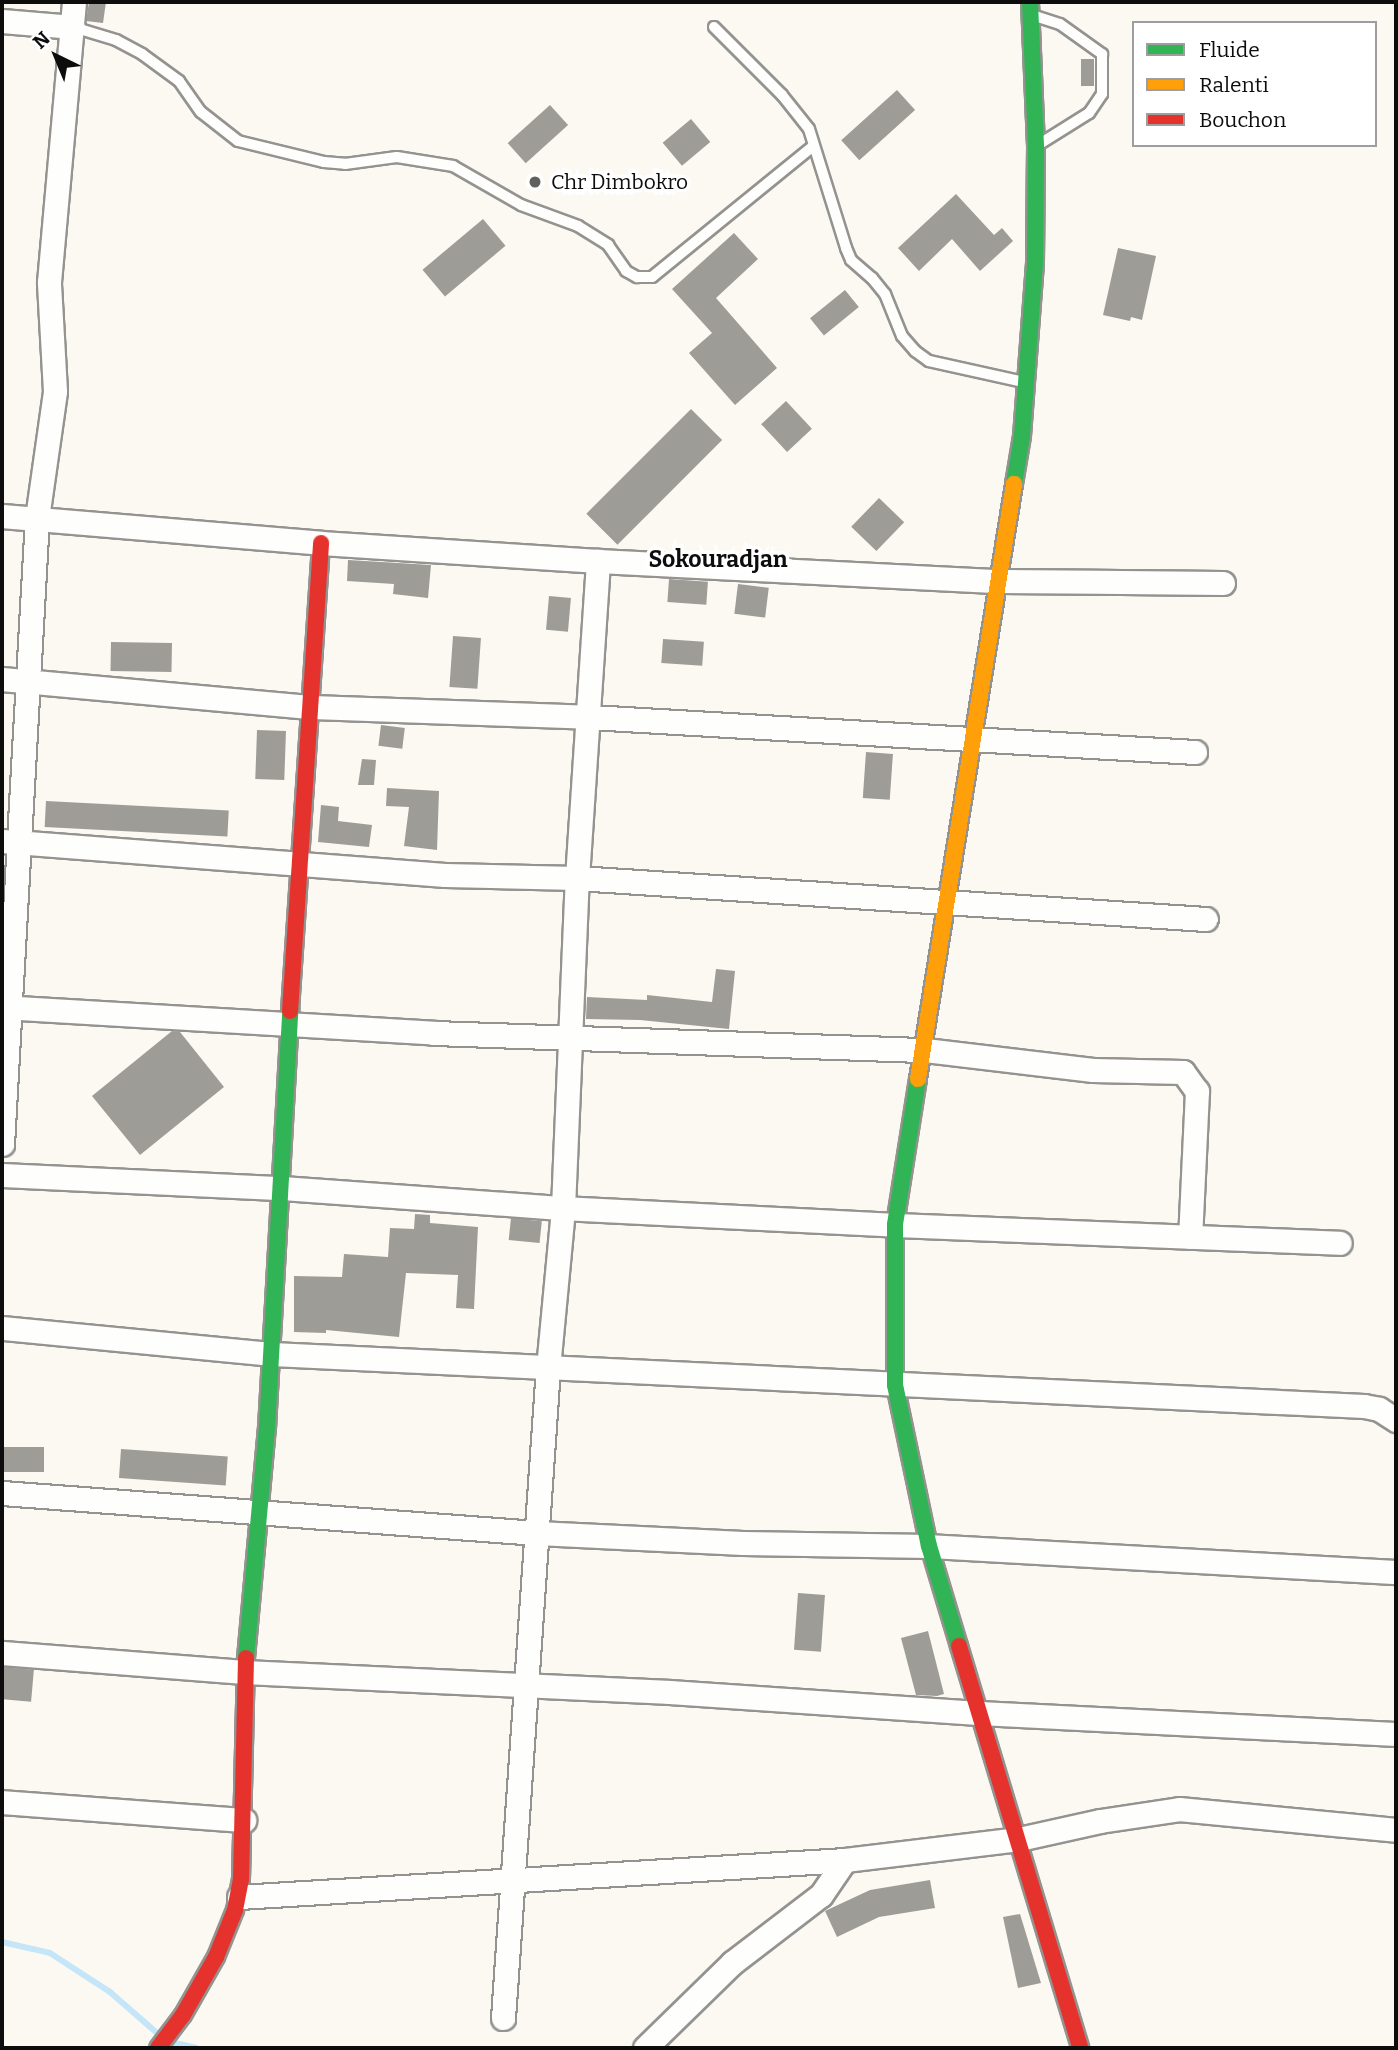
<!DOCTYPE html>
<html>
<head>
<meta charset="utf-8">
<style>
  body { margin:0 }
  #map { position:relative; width:1398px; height:2050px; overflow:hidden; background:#fbf9f1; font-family:Bitter,serif }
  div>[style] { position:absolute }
  .stream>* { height:6px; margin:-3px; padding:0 3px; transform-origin:3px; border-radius:3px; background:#c4e6f8 }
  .building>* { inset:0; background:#9e9c97; transform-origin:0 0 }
  .roads { filter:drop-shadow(2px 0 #949390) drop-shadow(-2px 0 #949390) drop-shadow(0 2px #949390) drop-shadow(0 -2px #949390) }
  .lane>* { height:10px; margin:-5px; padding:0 5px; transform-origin:5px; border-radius:5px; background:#fefefd }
  .street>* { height:23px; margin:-11.5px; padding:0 11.5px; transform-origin:11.5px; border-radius:11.5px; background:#fefefd }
  .fast>* { height:16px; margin:-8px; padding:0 8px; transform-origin:8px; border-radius:8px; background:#30b455 }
  .slow>* { height:16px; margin:-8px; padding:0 8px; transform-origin:8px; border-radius:8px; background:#ff9f0a }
  .jam>* { height:16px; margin:-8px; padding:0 8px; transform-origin:8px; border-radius:8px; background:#e5322d }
  .dots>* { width:19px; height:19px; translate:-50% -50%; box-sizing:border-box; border:4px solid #fff; border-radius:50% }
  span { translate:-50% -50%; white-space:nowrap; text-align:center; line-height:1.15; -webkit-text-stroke:7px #fff; paint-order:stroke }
  .poi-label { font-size:21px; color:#0d0d0d }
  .left { translate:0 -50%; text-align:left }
  .neighbourhood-label { font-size:23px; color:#0d0d0d; font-weight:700 }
  .frame { position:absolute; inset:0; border:4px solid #0d0d0d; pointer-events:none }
  .legend { position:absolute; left:1132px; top:21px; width:245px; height:126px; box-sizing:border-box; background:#fff; border:2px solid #9e9e9e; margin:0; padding:9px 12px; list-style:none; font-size:21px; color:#0d0d0d }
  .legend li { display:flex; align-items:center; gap:14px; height:35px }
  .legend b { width:35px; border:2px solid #9e9e9e }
  .north { position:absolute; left:21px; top:21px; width:70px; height:70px; -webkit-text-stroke:5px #fff; paint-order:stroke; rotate:317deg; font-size:19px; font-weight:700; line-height:28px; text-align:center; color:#0d0d0d }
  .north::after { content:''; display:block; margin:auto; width:24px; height:32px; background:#0d0d0d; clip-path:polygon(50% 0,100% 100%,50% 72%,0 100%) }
</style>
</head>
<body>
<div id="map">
  <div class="stream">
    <i style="left:2px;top:1942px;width:49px;rotate:12.9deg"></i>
    <i style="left:50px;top:1953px;width:72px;rotate:33deg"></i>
    <i style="left:110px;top:1992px;width:62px;rotate:41.1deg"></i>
    <i style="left:175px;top:2043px;width:22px;rotate:13deg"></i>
  </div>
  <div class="building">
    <i style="clip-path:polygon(89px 2px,106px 2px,103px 23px,86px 21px)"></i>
    <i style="left:1081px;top:59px;width:13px;height:27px"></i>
    <i style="left:897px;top:90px;width:27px;height:75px;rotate:48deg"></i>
    <i style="left:550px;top:105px;width:27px;height:57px;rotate:48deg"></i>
    <i style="left:691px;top:119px;width:30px;height:37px;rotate:50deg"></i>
    <i style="clip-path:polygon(956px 194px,994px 235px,1002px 228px,1013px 241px,980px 271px,952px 239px,919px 271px,898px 248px)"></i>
    <i style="left:483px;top:219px;width:35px;height:79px;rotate:50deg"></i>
    <i style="clip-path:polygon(734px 233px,758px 259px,716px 298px,777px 368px,735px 405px,689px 353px,712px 333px,672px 289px)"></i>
    <i style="clip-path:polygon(1118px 248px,1156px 256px,1142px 320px,1131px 317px,1130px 321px,1103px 315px)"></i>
    <i style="left:845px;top:290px;width:22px;height:45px;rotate:51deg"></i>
    <i style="left:786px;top:401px;width:38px;height:34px;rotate:47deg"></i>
    <i style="left:691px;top:409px;width:44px;height:148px;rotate:45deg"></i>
    <i style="left:879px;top:498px;width:35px;height:40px;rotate:44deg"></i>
    <i style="clip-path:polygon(348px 560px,431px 565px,428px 598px,393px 594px,394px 584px,347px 581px)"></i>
    <i style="left:669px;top:579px;width:39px;height:23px;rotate:4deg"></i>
    <i style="left:738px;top:584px;width:31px;height:30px;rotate:7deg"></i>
    <i style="left:549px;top:596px;width:22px;height:34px;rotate:5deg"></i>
    <i style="left:453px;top:636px;width:28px;height:51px;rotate:4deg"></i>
    <i style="left:663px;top:639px;width:41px;height:24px;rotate:4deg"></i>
    <i style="left:111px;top:642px;width:61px;height:29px;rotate:1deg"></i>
    <i style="left:381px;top:725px;width:24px;height:21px;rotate:7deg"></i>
    <i style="left:257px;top:730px;width:29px;height:49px;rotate:2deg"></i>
    <i style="left:866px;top:752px;width:27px;height:46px;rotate:4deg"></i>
    <i style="clip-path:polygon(362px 759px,376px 760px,374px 785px,358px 785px)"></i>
    <i style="clip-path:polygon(387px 788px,439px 791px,437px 850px,404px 846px,409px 807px,386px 806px)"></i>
    <i style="left:46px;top:801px;width:183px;height:26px;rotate:3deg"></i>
    <i style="clip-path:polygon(321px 805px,339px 807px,338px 821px,372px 825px,369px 847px,318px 842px)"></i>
    <i style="clip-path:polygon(716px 969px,735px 971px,729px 1029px,640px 1020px,586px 1019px,587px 997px,647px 1000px,647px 995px,712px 1002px)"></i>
    <i style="clip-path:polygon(172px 1031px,180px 1032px,224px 1087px,140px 1155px,92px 1096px)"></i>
    <i style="clip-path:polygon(415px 1214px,430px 1215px,430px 1223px,478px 1227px,474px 1309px,456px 1308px,458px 1275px,406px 1273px,399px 1337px,326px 1330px,326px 1333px,294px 1332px,294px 1276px,342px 1277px,344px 1254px,388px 1257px,390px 1228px,414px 1229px)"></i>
    <i style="left:511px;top:1218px;width:31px;height:22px;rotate:6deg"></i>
    <i style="left:2px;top:1447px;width:42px;height:25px"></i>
    <i style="left:121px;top:1449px;width:107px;height:29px;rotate:4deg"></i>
    <i style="left:798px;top:1593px;width:27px;height:57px;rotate:4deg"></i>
    <i style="clip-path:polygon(928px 1631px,944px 1694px,937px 1696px,916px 1695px,901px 1638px)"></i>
    <i style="left:2px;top:1667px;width:32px;height:32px;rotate:5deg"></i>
    <i style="clip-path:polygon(930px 1880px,935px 1908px,879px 1917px,837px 1937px,825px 1911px,870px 1890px)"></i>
    <i style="clip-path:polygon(1020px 1914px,1041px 1983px,1018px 1988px,1003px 1917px)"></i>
  </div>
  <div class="roads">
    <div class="lane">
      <i style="left:1035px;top:16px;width:26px;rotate:18deg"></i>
      <i style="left:1060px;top:24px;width:52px;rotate:35.5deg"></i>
      <i style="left:1102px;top:54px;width:40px;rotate:90deg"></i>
      <i style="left:1102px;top:94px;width:23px;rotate:124deg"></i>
      <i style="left:1089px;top:113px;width:57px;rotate:148deg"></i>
      <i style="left:73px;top:27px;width:45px;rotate:16.8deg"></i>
      <i style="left:116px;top:40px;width:30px;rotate:28deg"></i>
      <i style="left:142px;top:54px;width:46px;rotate:36.1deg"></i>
      <i style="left:179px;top:81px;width:38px;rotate:55deg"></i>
      <i style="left:201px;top:112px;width:47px;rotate:38.1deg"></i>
      <i style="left:238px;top:141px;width:89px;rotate:13.7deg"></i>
      <i style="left:324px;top:162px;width:21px;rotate:5deg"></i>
      <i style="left:345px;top:164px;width:52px;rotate:-7.7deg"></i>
      <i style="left:397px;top:157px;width:57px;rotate:9.1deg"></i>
      <i style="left:453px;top:166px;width:78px;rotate:29.8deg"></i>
      <i style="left:521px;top:205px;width:61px;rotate:20.2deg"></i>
      <i style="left:578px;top:226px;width:36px;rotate:32deg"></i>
      <i style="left:608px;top:245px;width:32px;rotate:55deg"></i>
      <i style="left:626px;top:271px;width:13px;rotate:29deg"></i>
      <i style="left:637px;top:277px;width:15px"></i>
      <i style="left:652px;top:277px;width:208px;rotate:-39.1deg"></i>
      <i style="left:714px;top:27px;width:96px;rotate:45deg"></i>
      <i style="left:782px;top:95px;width:43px;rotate:51.5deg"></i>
      <i style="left:809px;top:129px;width:125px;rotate:72.7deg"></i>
      <i style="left:846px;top:248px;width:13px;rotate:67deg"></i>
      <i style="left:851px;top:260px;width:28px;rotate:41deg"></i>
      <i style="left:872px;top:278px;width:21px;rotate:51deg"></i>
      <i style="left:885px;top:294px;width:45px;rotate:68deg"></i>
      <i style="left:902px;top:336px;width:20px;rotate:49deg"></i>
      <i style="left:915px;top:351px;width:17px;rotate:36deg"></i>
      <i style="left:929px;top:361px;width:97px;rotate:12.5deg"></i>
    </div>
    <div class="street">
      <i style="left:2px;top:21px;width:71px;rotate:4.8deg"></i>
      <i style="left:2px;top:516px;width:320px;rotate:4.8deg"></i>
      <i style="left:321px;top:543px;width:278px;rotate:3.7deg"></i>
      <i style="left:598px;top:561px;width:401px;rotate:2.9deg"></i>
      <i style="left:999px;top:581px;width:224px;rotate:0.5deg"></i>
      <i style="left:2px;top:679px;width:308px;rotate:5.2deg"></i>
      <i style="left:309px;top:707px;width:281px;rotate:2deg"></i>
      <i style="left:590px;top:717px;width:606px;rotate:3.31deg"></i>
      <i style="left:2px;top:841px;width:444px;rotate:4.4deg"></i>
      <i style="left:445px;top:875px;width:132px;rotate:1.3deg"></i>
      <i style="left:577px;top:878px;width:630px;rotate:3.73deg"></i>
      <i style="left:2px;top:1007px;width:433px;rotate:3.4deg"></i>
      <i style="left:434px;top:1033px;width:491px;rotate:2deg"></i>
      <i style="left:925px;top:1050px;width:169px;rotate:6.8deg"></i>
      <i style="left:1093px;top:1070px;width:90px;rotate:1.3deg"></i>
      <i style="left:1183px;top:1072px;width:24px;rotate:54deg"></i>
      <i style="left:1197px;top:1091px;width:146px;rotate:92.7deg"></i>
      <i style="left:2px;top:1144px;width:627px;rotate:-86.8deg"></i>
      <i style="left:37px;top:518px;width:128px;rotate:-81.9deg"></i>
      <i style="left:55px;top:391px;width:109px;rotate:-93.2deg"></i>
      <i style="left:49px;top:282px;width:281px;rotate:-84.9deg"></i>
      <i style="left:2px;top:1175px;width:280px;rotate:2.7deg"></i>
      <i style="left:282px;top:1188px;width:282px;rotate:4.1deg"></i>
      <i style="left:563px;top:1208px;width:332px;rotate:2.9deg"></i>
      <i style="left:895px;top:1225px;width:445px;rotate:2.3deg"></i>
      <i style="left:2px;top:1328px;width:271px;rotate:5.5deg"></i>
      <i style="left:272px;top:1354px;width:1093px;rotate:2.73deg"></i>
      <i style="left:1364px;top:1406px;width:15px;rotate:11deg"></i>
      <i style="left:1379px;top:1409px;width:20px;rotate:33deg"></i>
      <i style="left:2px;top:1493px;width:536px;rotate:4.28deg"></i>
      <i style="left:537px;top:1533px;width:206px;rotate:2.8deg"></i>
      <i style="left:743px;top:1543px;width:186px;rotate:0.9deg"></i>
      <i style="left:929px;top:1546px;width:468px;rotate:3.2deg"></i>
      <i style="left:2px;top:1653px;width:244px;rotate:4.5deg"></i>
      <i style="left:245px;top:1672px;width:425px;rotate:2.7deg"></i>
      <i style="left:670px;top:1692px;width:312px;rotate:3.9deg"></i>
      <i style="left:981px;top:1713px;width:416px;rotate:2.9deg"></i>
      <i style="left:2px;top:1802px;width:243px;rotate:4.3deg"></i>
      <i style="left:239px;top:1897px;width:607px;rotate:-3.49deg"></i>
      <i style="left:845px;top:1860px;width:175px;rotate:-6.9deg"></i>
      <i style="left:1019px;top:1839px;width:83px;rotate:-12.5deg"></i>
      <i style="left:1100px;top:1821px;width:80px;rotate:-8.6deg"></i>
      <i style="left:1179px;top:1809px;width:218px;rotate:5.5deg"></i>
      <i style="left:503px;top:2018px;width:652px;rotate:-86.04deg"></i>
      <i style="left:548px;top:1368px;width:161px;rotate:-84.6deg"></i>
      <i style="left:563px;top:1208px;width:330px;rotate:-87.6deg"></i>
      <i style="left:577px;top:878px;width:318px;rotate:-86.2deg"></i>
      <i style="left:645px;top:2048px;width:122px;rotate:-44.3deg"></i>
      <i style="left:732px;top:1963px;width:112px;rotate:-37.4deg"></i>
      <i style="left:821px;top:1895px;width:42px;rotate:-55.6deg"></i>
    </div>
    <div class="fast">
      <i style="left:1014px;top:484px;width:49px;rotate:-80.5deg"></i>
      <i style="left:1022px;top:436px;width:174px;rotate:-85.7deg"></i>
      <i style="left:1035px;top:262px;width:116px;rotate:-89.5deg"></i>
      <i style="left:1036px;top:146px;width:144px;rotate:-92.4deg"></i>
      <i style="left:918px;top:1079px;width:148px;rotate:99deg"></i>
      <i style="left:895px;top:1225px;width:160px;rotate:90deg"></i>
      <i style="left:895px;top:1385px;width:165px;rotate:78.1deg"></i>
      <i style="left:929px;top:1546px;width:104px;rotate:73.3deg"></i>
      <i style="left:246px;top:1658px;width:231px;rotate:-84.8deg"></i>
      <i style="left:267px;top:1428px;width:418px;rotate:-86.8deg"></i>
    </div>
    <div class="slow">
      <i style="left:918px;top:1079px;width:603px;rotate:-80.83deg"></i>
    </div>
    <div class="jam">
      <i style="left:290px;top:1011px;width:469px;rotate:-86.2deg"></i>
      <i style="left:959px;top:1646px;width:420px;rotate:73.2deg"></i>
      <i style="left:158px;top:2048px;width:41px;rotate:-52.9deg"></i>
      <i style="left:183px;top:2015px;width:67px;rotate:-60.4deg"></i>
      <i style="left:216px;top:1957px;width:51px;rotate:-68deg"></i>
      <i style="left:235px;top:1910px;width:32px;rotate:-79deg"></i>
      <i style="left:241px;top:1879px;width:221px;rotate:-88.7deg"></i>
    </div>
  </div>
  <div class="dots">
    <i style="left:535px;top:182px;background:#60605d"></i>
  </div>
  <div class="poi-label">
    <span class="left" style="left:551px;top:182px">Chr Dimbokro</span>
  </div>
  <div class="neighbourhood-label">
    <span style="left:718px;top:559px">Sokouradjan</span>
  </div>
  <div class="frame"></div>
  <ul class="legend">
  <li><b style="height:9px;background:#30b455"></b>Fluide</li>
  <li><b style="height:9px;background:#ff9f0a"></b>Ralenti</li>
  <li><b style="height:9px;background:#e5322d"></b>Bouchon</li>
  </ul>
  <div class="north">N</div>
</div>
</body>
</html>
